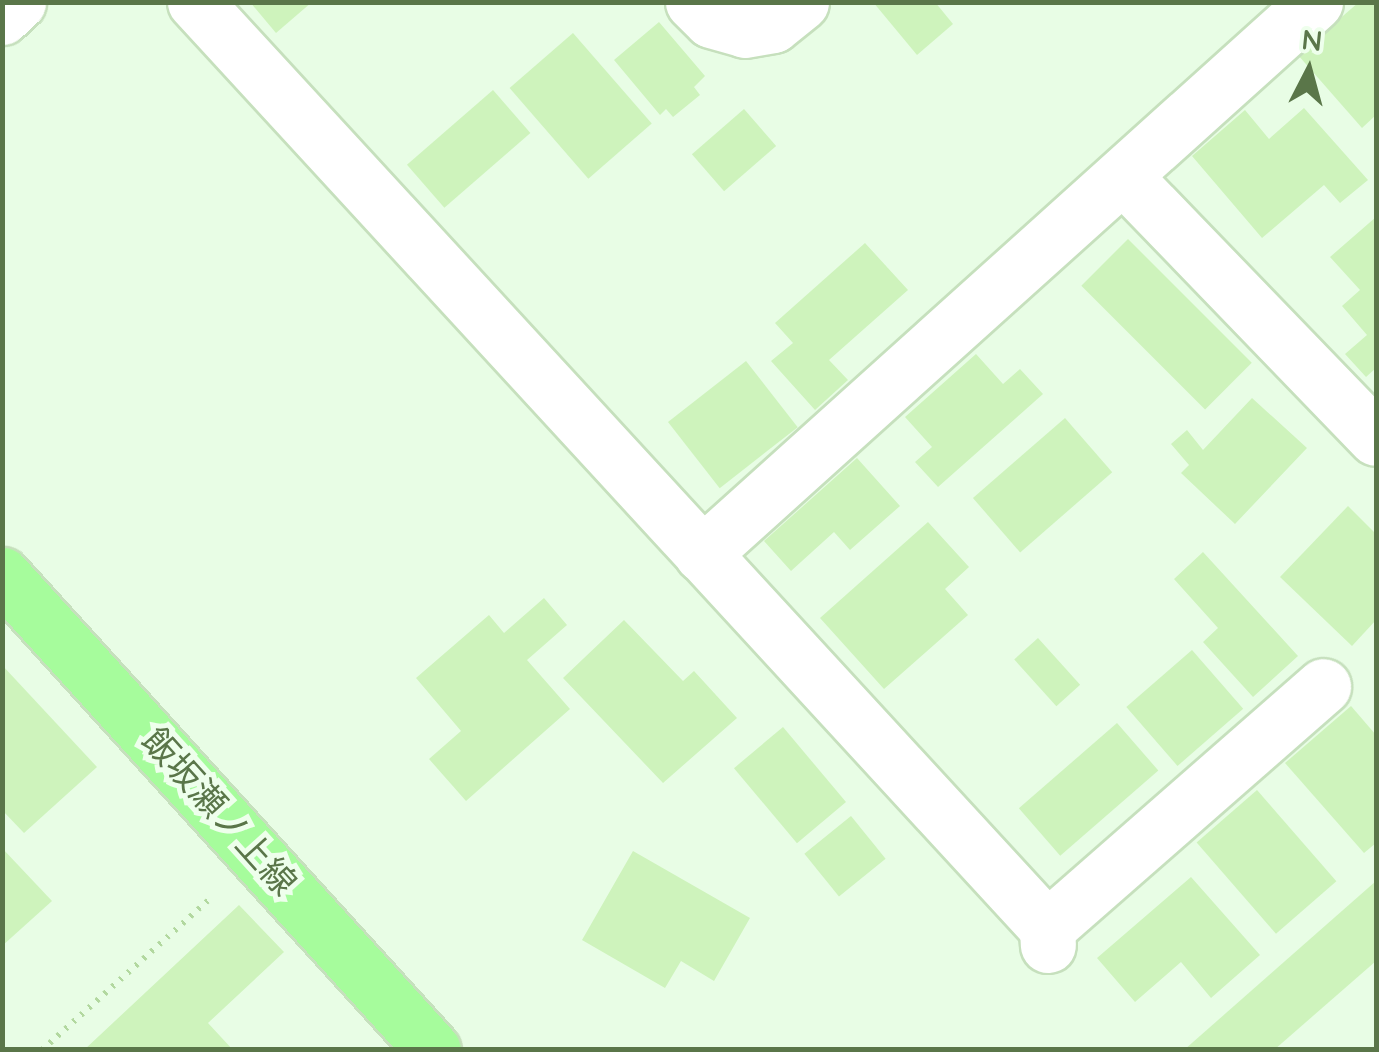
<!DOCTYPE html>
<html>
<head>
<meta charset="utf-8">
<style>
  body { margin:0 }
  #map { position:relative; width:1379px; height:1052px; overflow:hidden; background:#e8fde5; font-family:Quicksand,"Noto Sans JP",sans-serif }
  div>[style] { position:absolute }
  .building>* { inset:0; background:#cef3bc; transform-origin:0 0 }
  .path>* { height:6px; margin-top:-3px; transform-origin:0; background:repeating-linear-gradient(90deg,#b2d89f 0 2.5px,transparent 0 10.5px) }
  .roads { filter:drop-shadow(2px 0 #c6e0bd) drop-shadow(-2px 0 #c6e0bd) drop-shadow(0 2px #c6e0bd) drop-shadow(0 -2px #c6e0bd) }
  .minor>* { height:55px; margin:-27.5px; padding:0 27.5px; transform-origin:27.5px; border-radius:27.5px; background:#fff }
  .major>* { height:55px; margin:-27.5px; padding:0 27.5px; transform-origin:27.5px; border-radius:27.5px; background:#a6fc9c }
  span { translate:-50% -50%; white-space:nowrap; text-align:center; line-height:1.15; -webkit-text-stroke:10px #eeffec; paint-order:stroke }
  .street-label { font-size:35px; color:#5a7649 }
  .frame { position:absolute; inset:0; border:5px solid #5a7649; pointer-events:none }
  .north { position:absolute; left:1259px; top:20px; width:100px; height:100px; -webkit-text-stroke:8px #eeffec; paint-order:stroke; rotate:6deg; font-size:28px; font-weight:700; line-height:40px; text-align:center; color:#5a7649 }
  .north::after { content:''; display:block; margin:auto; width:35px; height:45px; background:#5a7649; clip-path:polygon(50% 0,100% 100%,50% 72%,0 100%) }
</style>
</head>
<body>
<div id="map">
  <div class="building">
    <i style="clip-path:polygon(250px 2px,312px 2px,276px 33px)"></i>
    <i style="clip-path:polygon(873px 2px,935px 2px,953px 24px,917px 55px)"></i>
    <i style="clip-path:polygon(1359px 2px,1376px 2px,1376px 115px,1362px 128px,1298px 55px)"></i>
    <i style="clip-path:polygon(659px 22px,705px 76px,694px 87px,700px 95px,673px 117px,666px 109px,660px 115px,614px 60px)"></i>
    <i style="left:573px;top:33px;width:120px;height:84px;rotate:49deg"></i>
    <i style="left:493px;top:90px;width:57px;height:114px;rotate:49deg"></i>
    <i style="clip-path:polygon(1304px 108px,1368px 180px,1340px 203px,1324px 185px,1262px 238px,1192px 156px,1245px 110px,1269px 139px)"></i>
    <i style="left:744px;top:109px;width:49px;height:69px;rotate:49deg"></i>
    <i style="clip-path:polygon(1376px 217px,1376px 368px,1366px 377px,1345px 354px,1367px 335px,1342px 306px,1360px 290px,1330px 257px)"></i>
    <i style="left:1128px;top:239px;width:175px;height:66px;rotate:45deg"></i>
    <i style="clip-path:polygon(865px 243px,908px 290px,829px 360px,848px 380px,815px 410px,771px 361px,793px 343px,775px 323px)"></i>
    <i style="clip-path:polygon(976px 354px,1003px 384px,1020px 369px,1043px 394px,938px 487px,915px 462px,932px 447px,905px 417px)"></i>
    <i style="left:746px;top:361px;width:84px;height:99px;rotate:52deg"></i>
    <i style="clip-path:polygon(1252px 398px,1307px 448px,1235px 524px,1181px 473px,1189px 465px,1171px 444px,1187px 430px,1203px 450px)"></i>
    <i style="left:1065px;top:418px;width:72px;height:122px;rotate:49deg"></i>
    <i style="clip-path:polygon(857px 458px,900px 506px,850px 550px,834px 532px,791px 571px,764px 541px)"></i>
    <i style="clip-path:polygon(1348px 506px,1376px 534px,1376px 620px,1352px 646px,1280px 577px)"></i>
    <i style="clip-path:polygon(928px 522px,969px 567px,945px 589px,968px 615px,884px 689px,820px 618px)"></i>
    <i style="clip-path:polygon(1203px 552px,1298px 656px,1253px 697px,1203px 642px,1218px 628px,1174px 579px)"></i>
    <i style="clip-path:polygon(544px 598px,567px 625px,527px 660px,570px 709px,466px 801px,429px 759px,461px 731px,416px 678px,489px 615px,504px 633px)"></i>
    <i style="clip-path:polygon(624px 620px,683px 681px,694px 671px,737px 718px,663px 783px,563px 678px)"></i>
    <i style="left:1038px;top:638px;width:63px;height:32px;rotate:48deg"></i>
    <i style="left:1192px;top:650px;width:78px;height:87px;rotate:49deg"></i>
    <i style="clip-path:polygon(2px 665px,97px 767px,24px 833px,2px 810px)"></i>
    <i style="clip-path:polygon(1351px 706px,1376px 735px,1376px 843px,1364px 853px,1285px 763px)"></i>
    <i style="left:1117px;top:723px;width:63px;height:130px;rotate:49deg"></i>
    <i style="left:783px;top:727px;width:98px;height:64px;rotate:50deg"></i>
    <i style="left:1257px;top:790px;width:121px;height:80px;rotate:49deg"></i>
    <i style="left:851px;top:816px;width:55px;height:60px;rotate:51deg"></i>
    <i style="clip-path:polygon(2px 848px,52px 901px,2px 946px)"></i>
    <i style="clip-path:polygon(633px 851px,750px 918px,714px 981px,681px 961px,665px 988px,582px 940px)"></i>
    <i style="clip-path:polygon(1191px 877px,1260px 955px,1211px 998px,1181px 962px,1135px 1002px,1097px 958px)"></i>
    <i style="clip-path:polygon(1376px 881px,1376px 961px,1274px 1050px,1184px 1050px)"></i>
    <i style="clip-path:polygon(239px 905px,284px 952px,208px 1023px,233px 1050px,84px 1050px)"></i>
  </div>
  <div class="path">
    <i style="left:42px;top:1050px;width:227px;rotate:-42deg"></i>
  </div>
  <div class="roads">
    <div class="minor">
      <i style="left:195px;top:2px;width:1258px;rotate:47.38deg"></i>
      <i style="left:1047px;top:928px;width:17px;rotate:87deg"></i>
      <i style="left:693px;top:2px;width:25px;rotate:45deg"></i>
      <i style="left:711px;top:20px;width:35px;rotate:16deg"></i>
      <i style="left:745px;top:30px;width:28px;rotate:-10deg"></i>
      <i style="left:773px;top:25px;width:36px;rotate:-39deg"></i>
      <i style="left:2px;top:17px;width:22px;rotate:-43deg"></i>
      <i style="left:1123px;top:176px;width:364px;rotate:46deg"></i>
      <i style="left:702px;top:554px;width:825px;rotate:-42deg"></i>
      <i style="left:1047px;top:928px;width:367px;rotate:-41.2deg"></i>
    </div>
    <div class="major">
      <i style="left:2px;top:575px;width:641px;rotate:47.78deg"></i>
    </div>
  </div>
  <div class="street-label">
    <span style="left:220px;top:811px;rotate:48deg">飯坂瀬ノ上線</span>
  </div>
  <div class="frame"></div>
  <div class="north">N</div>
</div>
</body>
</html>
